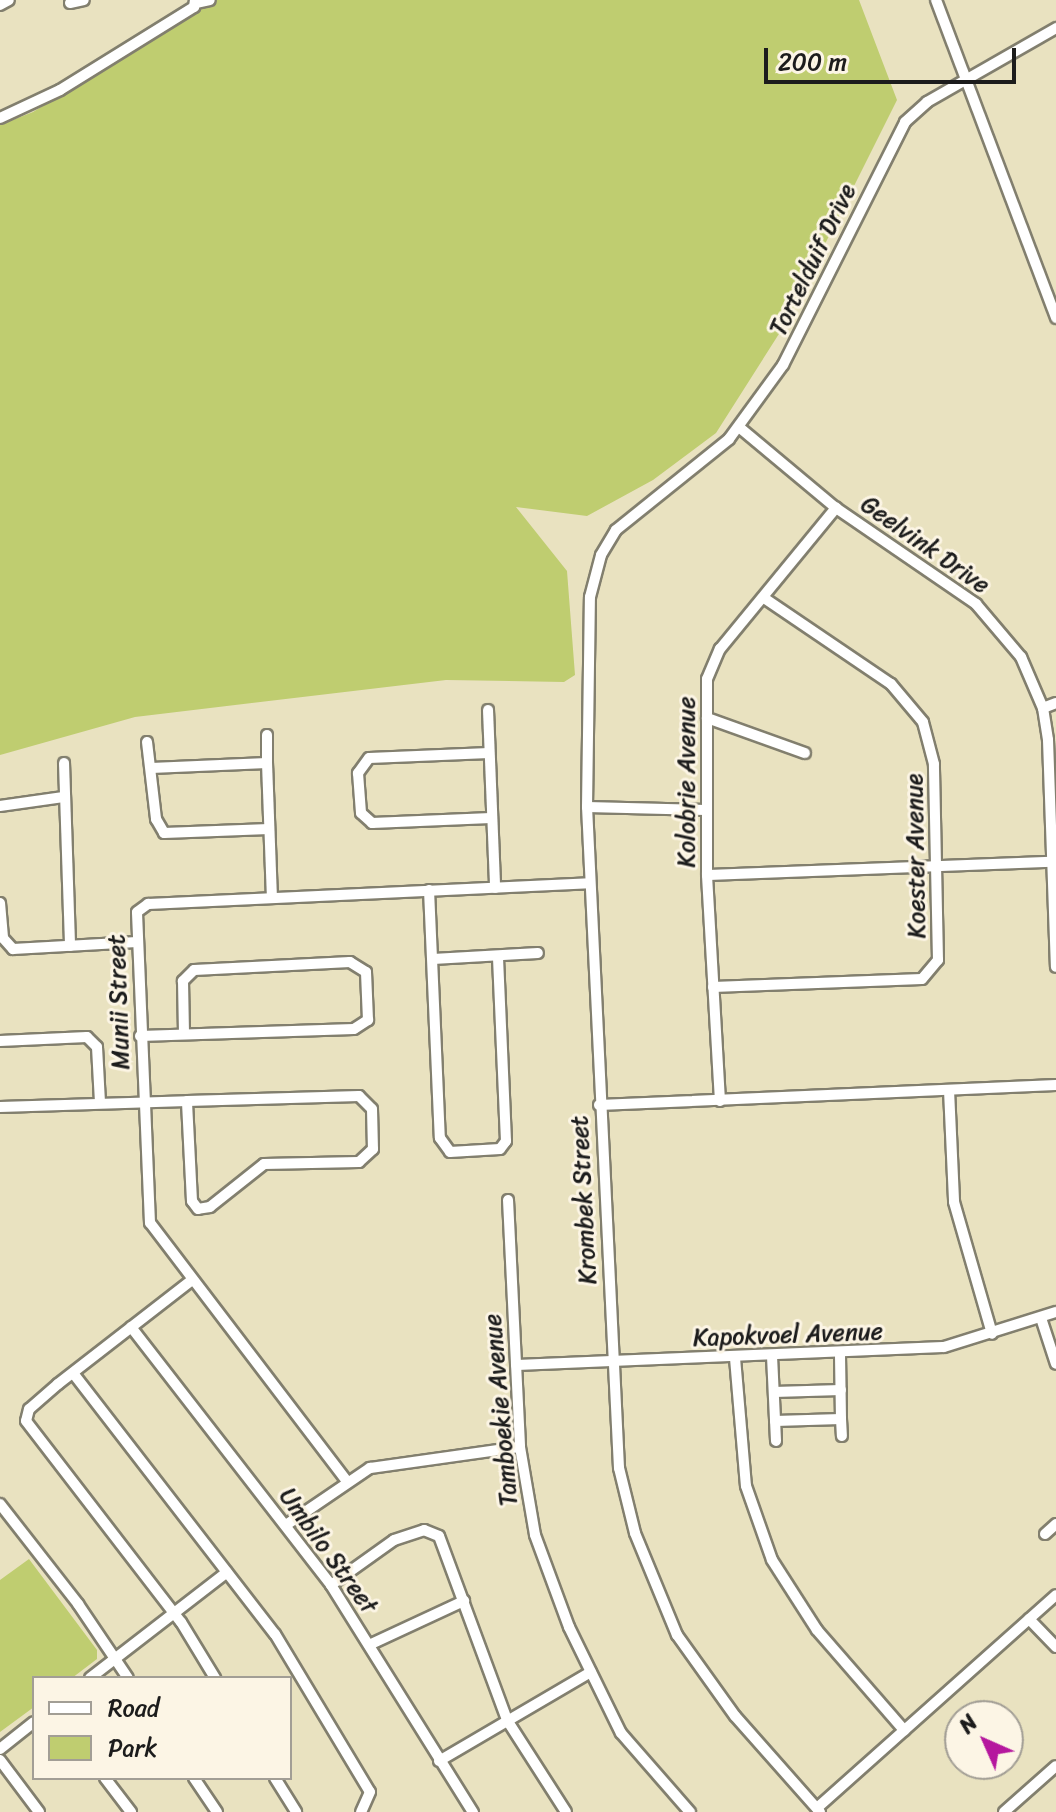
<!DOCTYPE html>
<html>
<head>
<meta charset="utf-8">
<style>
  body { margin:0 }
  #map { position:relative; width:1056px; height:1812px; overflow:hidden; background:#e9e2c0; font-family:Sriracha,sans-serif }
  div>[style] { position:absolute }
  .green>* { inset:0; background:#bfcd70 }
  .roads { filter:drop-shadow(2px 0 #827f6e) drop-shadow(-2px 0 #827f6e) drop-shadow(0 2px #827f6e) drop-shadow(0 -2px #827f6e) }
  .street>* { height:10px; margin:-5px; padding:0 5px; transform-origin:5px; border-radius:5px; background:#fff }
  span { translate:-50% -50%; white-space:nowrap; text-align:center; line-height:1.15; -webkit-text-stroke:6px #fcf5e5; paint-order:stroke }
  .street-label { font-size:24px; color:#1c1c1c }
  .legend { position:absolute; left:32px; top:1676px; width:260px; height:104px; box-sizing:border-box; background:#fcf5e5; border:2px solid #a29e95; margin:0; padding:10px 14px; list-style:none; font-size:24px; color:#1c1c1c }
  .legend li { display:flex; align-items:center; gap:16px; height:40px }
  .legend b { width:40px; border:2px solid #a29e95 }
  .north { position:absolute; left:944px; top:1700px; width:80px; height:80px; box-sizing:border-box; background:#fcf5e5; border:2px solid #a29e95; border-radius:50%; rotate:315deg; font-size:22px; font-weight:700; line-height:32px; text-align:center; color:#1c1c1c }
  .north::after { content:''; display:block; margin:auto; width:28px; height:36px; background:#b5179e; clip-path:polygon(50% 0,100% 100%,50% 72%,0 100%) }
  .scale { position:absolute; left:764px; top:48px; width:252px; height:36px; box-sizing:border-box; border:4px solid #1c1c1c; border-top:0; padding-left:10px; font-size:24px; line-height:28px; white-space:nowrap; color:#1c1c1c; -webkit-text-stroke:6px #fcf5e5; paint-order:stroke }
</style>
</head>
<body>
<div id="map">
  <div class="green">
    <i style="clip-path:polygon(208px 0,859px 0,897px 100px,784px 326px,716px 433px,653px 480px,587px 516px,516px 507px,567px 571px,575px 675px,564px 682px,446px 680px,135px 717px,0 755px,0 125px,33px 112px)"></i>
    <i style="clip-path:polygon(29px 1559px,97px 1650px,97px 1659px,72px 1678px,34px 1678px,34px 1707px,0 1732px,0 1580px)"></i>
  </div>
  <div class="roads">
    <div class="street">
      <i style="left:936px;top:0;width:340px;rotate:69.3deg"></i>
      <i style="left:70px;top:3px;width:14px;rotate:-12deg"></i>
      <i style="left:197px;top:3px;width:13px;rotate:-13deg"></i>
      <i style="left:0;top:5px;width:10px;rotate:-29deg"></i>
      <i style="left:0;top:118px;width:66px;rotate:-25deg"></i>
      <i style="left:60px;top:90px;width:158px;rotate:-31.8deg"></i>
      <i style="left:194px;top:7px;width:7px;rotate:-82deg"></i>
      <i style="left:739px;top:427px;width:126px;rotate:39.9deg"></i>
      <i style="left:836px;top:508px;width:170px;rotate:34.4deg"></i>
      <i style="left:976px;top:604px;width:70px;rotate:49.7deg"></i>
      <i style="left:1021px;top:657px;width:56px;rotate:66.7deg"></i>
      <i style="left:1043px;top:708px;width:32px;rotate:81deg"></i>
      <i style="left:1048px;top:740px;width:227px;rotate:88deg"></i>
      <i style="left:1043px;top:708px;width:14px;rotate:-21deg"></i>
      <i style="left:488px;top:710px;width:178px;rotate:87.7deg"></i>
      <i style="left:707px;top:718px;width:104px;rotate:19.7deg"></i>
      <i style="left:267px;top:735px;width:28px;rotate:90deg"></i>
      <i style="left:147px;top:742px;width:78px;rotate:83.3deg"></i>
      <i style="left:156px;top:819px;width:16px;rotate:60deg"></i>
      <i style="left:164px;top:833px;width:105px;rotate:-2.2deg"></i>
      <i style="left:489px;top:753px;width:120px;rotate:177.6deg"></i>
      <i style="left:369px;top:758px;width:19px;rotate:126deg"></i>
      <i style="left:358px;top:773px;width:40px;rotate:85.7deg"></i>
      <i style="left:361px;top:813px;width:15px;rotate:42deg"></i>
      <i style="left:372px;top:823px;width:119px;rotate:-2.4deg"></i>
      <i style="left:64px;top:763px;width:183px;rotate:88.1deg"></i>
      <i style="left:151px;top:768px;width:116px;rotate:-2.5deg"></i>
      <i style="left:267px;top:763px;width:135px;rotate:87.9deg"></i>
      <i style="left:0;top:806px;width:64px;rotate:-8.1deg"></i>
      <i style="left:587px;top:807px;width:119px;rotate:1.4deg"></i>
      <i style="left:707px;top:875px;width:346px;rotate:-2.2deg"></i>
      <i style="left:429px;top:890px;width:248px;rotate:87.5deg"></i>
      <i style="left:440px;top:1138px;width:17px;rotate:54deg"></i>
      <i style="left:450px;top:1152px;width:50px;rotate:-3.4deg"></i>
      <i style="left:500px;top:1149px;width:10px;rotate:-53deg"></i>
      <i style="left:506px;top:1141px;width:185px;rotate:-92.5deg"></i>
      <i style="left:0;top:903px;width:35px;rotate:85deg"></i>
      <i style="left:3px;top:938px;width:15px;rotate:48deg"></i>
      <i style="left:13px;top:949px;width:124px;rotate:-3.2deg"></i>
      <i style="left:433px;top:959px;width:105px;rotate:-3.3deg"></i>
      <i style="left:713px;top:987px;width:209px;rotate:-2.2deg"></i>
      <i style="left:922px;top:979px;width:25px;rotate:-50deg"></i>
      <i style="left:938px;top:960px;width:196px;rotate:-91.2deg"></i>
      <i style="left:934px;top:764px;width:43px;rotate:-104.7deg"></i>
      <i style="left:923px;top:722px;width:50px;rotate:-130.1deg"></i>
      <i style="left:891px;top:684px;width:153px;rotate:-145.9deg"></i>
      <i style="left:140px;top:1036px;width:214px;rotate:-1.9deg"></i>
      <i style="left:354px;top:1029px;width:17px;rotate:-33deg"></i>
      <i style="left:368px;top:1020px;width:48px;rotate:-92.4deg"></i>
      <i style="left:366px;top:972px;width:19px;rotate:-148deg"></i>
      <i style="left:350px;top:962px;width:156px;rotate:177.1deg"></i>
      <i style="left:194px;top:970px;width:16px;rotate:135deg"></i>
      <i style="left:183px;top:981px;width:53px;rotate:88.9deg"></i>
      <i style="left:0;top:1041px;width:87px;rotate:-2.6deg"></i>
      <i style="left:87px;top:1037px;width:14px;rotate:45deg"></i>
      <i style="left:97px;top:1047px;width:56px;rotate:86.9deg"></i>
      <i style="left:949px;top:1090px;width:112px;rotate:87.4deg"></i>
      <i style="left:954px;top:1202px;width:137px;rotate:73.9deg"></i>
      <i style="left:720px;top:1101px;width:226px;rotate:-93.3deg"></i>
      <i style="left:707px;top:875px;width:196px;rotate:-90deg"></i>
      <i style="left:707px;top:679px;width:33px;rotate:-67deg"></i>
      <i style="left:720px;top:649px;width:183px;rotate:-50.6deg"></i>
      <i style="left:599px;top:1105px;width:457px;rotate:-2.5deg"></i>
      <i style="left:0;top:1107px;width:187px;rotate:-1.8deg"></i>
      <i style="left:187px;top:1101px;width:172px;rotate:-1.7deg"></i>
      <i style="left:359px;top:1096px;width:18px;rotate:45deg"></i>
      <i style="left:372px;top:1109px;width:40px;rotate:88.6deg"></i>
      <i style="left:373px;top:1149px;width:19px;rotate:137deg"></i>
      <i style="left:359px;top:1162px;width:95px;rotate:178.8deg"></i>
      <i style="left:264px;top:1164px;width:69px;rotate:141.5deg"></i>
      <i style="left:210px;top:1207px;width:12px;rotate:171deg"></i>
      <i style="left:198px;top:1209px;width:10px;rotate:-127deg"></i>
      <i style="left:192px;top:1201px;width:100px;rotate:-92.9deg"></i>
      <i style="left:508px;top:1200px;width:247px;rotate:87.2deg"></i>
      <i style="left:520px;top:1447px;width:89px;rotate:80.3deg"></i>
      <i style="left:535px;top:1535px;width:98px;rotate:69.7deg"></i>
      <i style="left:569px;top:1627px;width:118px;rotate:63.9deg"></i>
      <i style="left:621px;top:1733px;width:105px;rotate:48.9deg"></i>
      <i style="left:192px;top:1280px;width:170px;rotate:142.2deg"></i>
      <i style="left:58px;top:1384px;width:38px;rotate:139deg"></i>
      <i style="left:29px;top:1409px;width:12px;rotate:104deg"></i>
      <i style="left:26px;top:1421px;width:254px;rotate:52.4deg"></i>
      <i style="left:181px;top:1622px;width:66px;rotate:58.7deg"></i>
      <i style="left:1041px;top:1318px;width:48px;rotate:71.9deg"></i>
      <i style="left:131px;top:1327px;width:326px;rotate:52.2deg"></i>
      <i style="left:331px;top:1585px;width:268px;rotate:58deg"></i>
      <i style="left:772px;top:1356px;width:85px;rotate:87.3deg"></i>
      <i style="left:735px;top:1358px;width:128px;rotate:85.1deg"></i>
      <i style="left:746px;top:1486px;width:78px;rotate:70.6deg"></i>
      <i style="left:772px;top:1560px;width:83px;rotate:57.3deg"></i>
      <i style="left:817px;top:1630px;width:133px;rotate:49deg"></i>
      <i style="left:516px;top:1365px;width:428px;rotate:-2.4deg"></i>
      <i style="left:944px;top:1347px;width:117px;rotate:-17.4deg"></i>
      <i style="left:73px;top:1373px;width:330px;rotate:52.3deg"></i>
      <i style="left:275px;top:1634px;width:184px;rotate:59deg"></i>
      <i style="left:370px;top:1792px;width:22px;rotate:114deg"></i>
      <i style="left:774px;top:1392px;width:67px;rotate:-1.7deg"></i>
      <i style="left:841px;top:1419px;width:17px;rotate:87deg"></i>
      <i style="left:775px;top:1421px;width:66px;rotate:-1.7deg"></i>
      <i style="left:841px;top:1419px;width:66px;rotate:-90.9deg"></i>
      <i style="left:346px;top:1480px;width:323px;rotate:-127.3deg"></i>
      <i style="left:150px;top:1223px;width:311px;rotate:-92.4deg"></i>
      <i style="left:137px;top:912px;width:14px;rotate:-36deg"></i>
      <i style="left:148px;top:904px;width:442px;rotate:-2.7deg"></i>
      <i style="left:0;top:1504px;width:127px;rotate:52deg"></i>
      <i style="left:78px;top:1604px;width:89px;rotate:56deg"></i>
      <i style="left:286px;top:1525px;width:102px;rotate:-34.2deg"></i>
      <i style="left:370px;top:1468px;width:151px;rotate:-8deg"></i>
      <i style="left:1045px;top:1534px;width:15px;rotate:-42deg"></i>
      <i style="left:331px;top:1585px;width:77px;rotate:-35.5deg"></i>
      <i style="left:394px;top:1540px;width:32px;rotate:-18deg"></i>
      <i style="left:424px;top:1530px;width:16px;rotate:22deg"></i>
      <i style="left:439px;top:1536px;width:196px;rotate:69.7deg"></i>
      <i style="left:507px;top:1720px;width:109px;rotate:57.3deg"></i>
      <i style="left:1029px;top:1619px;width:39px;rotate:46deg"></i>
      <i style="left:369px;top:1645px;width:105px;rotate:-24.9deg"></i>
      <i style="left:90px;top:1678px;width:173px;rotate:-37.7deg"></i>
      <i style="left:0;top:1749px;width:43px;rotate:-38.5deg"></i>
      <i style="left:0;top:1760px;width:65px;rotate:53.1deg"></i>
      <i style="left:439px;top:1761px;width:176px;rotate:-30.4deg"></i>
      <i style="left:105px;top:1778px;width:43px;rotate:52.6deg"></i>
      <i style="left:194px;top:1778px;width:41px;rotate:55.9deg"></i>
      <i style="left:275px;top:1778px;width:40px;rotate:58deg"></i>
      <i style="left:817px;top:1808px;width:320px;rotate:-41.7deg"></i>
      <i style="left:820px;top:1812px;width:128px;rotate:-131.5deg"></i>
      <i style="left:735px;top:1716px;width:100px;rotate:-125.6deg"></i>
      <i style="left:677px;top:1635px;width:110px;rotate:-112.4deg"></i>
      <i style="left:635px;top:1533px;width:67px;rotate:-103.8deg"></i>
      <i style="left:619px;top:1468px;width:662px;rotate:-92.77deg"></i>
      <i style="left:587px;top:807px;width:210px;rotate:-89.2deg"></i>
      <i style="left:590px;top:597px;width:43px;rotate:-75.3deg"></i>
      <i style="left:601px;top:555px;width:29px;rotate:-59deg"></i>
      <i style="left:616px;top:530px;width:145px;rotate:-38.8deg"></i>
      <i style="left:729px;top:439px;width:92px;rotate:-53.9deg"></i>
      <i style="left:783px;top:365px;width:272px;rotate:-63.3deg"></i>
      <i style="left:905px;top:122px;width:30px;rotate:-42deg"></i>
      <i style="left:927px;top:102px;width:149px;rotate:-29.8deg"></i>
      <i style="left:1004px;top:1812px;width:69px;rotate:-41.5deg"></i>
    </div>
  </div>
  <div class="street-label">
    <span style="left:813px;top:260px;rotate:-64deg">Tortelduif Drive</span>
    <span style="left:925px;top:545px;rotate:35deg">Geelvink Drive</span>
    <span style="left:687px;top:782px;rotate:-90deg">Kolobrie Avenue</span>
    <span style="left:916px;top:856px;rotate:-91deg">Koester Avenue</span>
    <span style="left:119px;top:1002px;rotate:-92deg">Munii Street</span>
    <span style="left:584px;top:1200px;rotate:-93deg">Krombek Street</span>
    <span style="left:788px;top:1335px;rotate:-2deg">Kapokvoel Avenue</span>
    <span style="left:501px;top:1410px;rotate:-95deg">Tamboekie Avenue</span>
    <span style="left:328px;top:1551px;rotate:54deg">Umbilo Street</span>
  </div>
  <ul class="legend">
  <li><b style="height:10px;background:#fff"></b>Road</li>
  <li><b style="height:22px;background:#bfcd70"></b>Park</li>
  </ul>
  <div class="north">N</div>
  <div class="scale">200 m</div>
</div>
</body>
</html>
